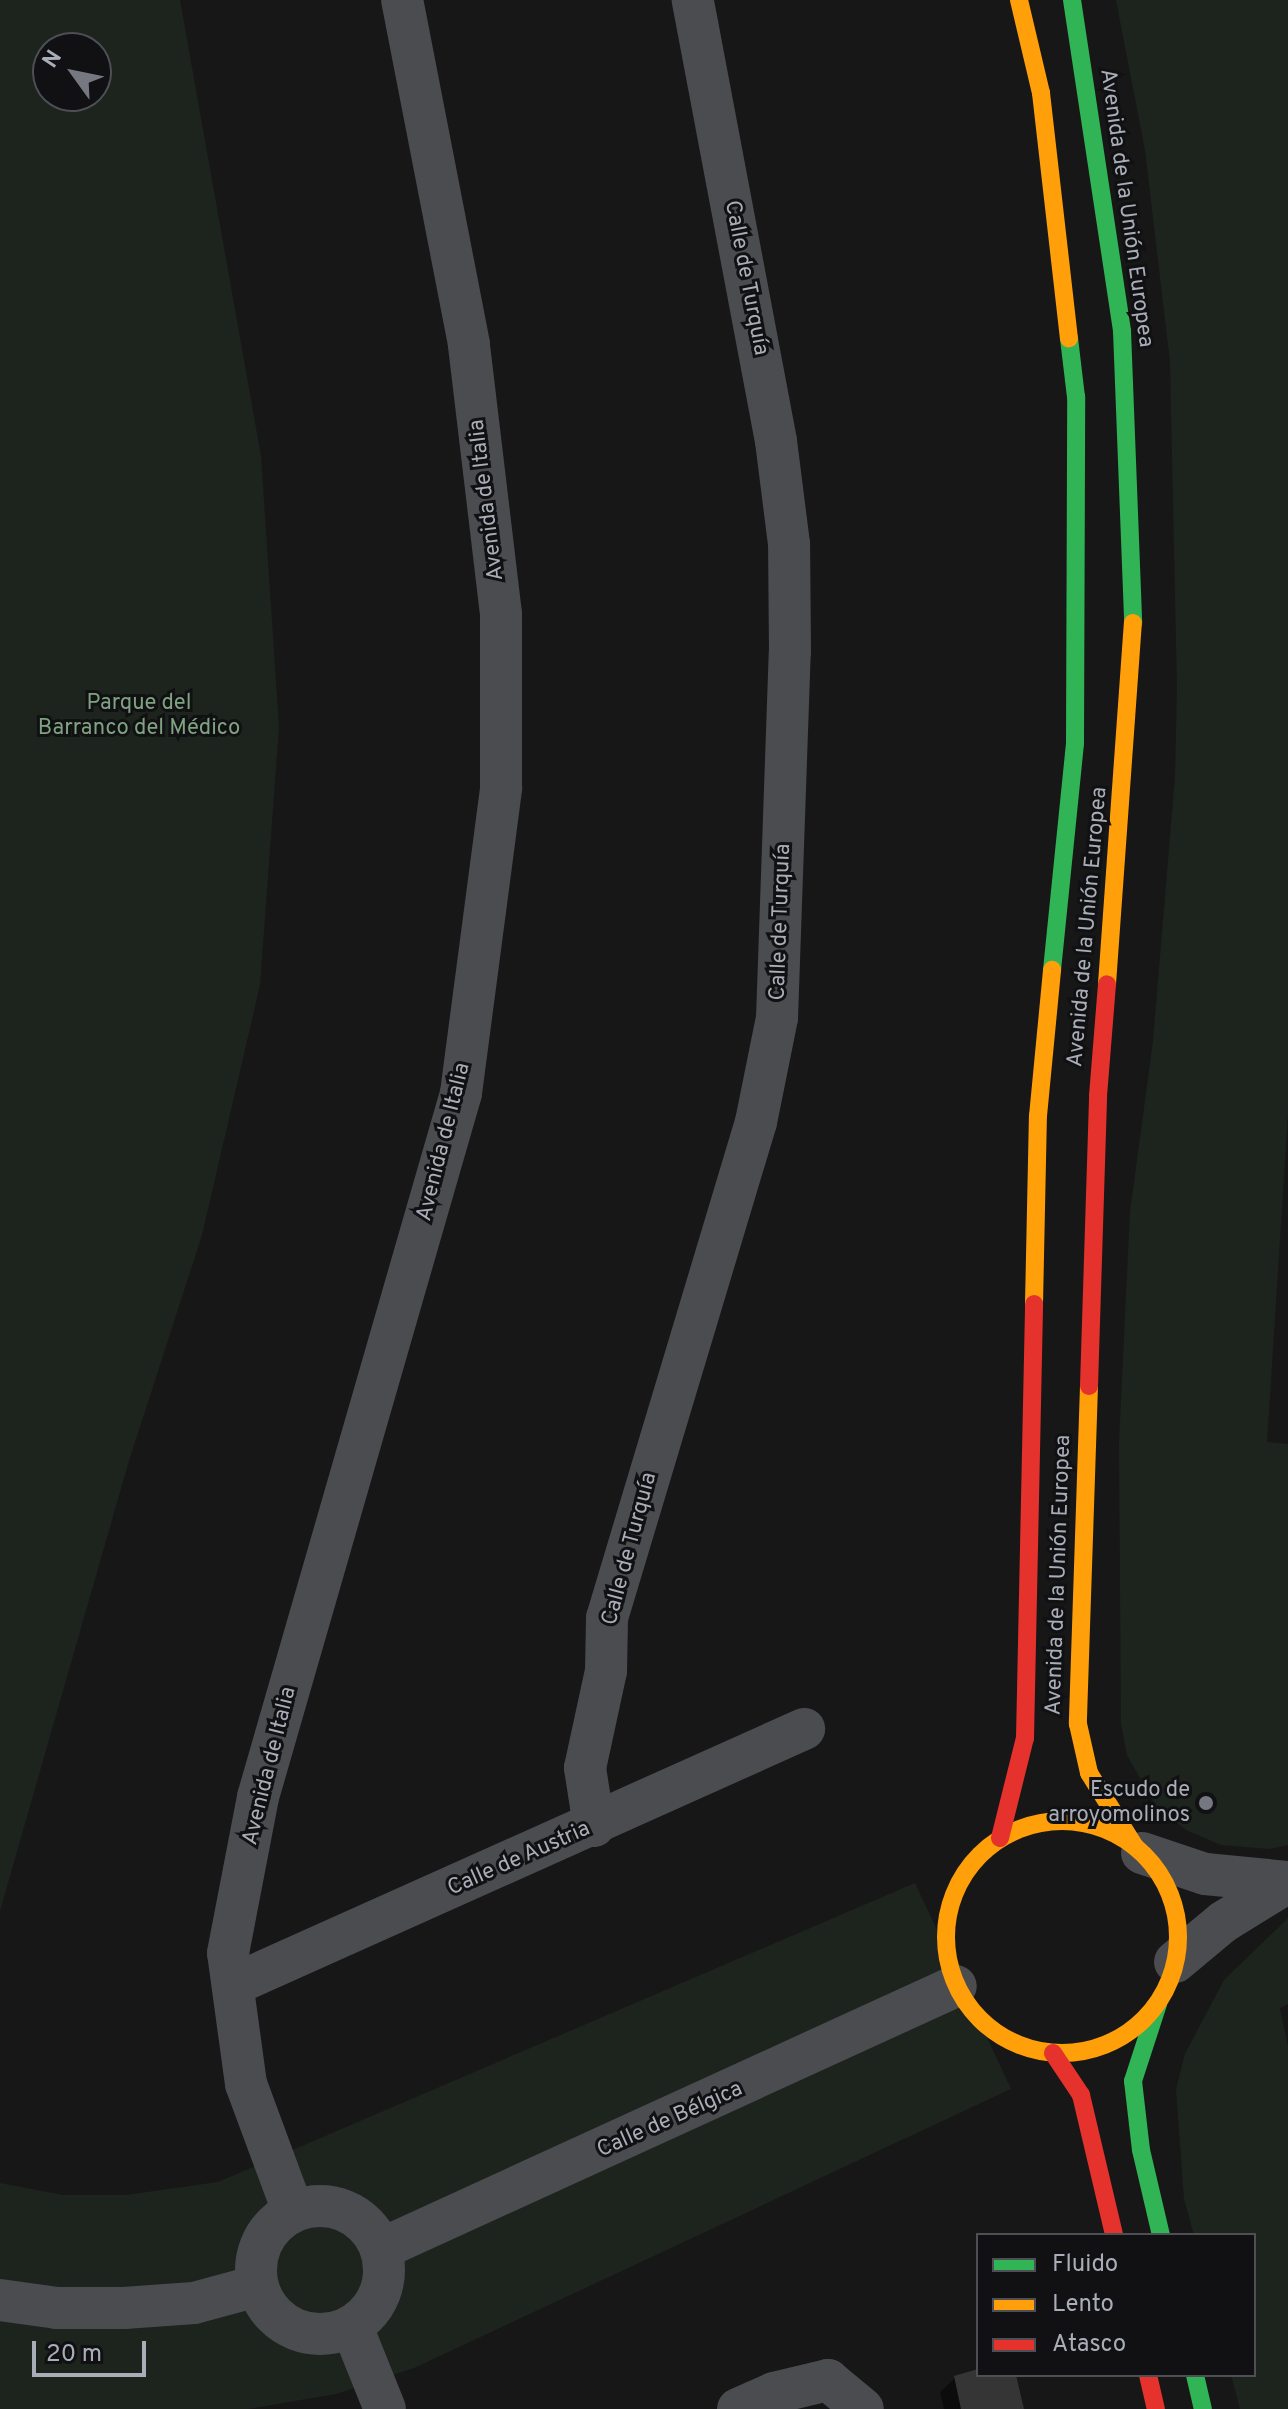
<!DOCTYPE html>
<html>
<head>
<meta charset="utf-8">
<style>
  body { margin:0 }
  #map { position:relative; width:1288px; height:2409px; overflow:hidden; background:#171717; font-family:Overpass,sans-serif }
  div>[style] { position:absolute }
  .green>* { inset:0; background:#1d241e }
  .shadow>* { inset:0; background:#0007 }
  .building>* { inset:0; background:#353536 }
  .street>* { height:42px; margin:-21px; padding:0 21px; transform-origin:21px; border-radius:21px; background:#4b4c50 }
  .street>.ring { margin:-21px; padding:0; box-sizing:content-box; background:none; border:42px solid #4b4c50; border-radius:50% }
  .fast>* { height:18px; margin:-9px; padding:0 9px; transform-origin:9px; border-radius:9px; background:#30b455 }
  .slow>* { height:18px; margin:-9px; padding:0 9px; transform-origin:9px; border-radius:9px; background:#ff9f0a }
  .slow>.ring { margin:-9px; padding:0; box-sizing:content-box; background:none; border:18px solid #ff9f0a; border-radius:50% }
  .jam>* { height:18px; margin:-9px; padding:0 9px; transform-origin:9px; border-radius:9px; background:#e5322d }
  .dots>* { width:22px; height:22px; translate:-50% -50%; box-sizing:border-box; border:4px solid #111113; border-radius:50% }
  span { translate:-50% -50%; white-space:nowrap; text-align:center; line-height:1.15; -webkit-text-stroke:6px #111113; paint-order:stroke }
  .street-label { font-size:22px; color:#a8adb8 }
  .park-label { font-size:22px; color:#7fa381 }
  .poi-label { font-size:22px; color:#a8adb8 }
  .right { translate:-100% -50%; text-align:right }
  .legend { position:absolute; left:976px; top:2233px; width:280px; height:144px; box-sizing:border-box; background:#111113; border:2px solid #4d4f55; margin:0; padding:10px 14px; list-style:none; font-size:24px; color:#a8adb8 }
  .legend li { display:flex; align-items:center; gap:16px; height:40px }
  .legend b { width:40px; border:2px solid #4d4f55 }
  .north { position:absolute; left:32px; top:32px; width:80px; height:80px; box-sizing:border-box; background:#111113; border:2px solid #4d4f55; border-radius:50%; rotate:303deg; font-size:22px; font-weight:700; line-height:32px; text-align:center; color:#a8adb8 }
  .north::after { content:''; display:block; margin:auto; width:28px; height:36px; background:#757880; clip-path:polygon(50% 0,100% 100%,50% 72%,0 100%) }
  .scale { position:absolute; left:32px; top:2341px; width:114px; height:36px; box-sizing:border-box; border:4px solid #a8adb8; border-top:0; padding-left:10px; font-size:24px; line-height:28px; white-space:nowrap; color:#a8adb8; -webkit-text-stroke:6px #111113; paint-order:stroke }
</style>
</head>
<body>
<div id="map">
  <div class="green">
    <i style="clip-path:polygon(evenodd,0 0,180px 0,261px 456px,279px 727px,260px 985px,202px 1235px,128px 1464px,0 1911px,0 0,48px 48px,96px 48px,96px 96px,48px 96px,48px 48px)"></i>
    <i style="clip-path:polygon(1116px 0,1288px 0,1288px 1114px,1267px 1442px,1288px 1444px,1288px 1845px,1269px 1849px,1221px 1845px,1186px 1830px,1156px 1806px,1127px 1755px,1121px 1724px,1119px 1443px,1130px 1212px,1153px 1041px,1175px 777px,1177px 687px,1170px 362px,1145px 150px)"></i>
    <i style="clip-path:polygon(915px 1883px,1011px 2089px,414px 2368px,336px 2394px,248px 2409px,0 2409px,0 2183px,63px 2195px,126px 2195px,218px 2182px)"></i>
    <i style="clip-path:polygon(1288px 1918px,1288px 2004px,1280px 2008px,1288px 2047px,1288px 2409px,1240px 2409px,1231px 2375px,1254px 2375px,1254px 2235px,1194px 2235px,1184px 2199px,1176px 2089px,1185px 2054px,1224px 1980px)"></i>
  </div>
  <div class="shadow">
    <i style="clip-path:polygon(978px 2371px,978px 2375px,1014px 2375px,1022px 2409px,944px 2409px,940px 2392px,955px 2378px)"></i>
  </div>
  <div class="building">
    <i style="clip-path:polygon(978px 2369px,978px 2375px,1016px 2375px,1024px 2409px,961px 2409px,954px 2376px)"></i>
  </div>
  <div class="street">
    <i style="left:594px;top:1826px;width:59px;rotate:-98.8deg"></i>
    <i style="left:585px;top:1768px;width:99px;rotate:-77.8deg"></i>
    <i style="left:606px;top:1671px;width:53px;rotate:-88.9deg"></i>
    <i style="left:607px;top:1618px;width:518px;rotate:-73.28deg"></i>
    <i style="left:756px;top:1122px;width:106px;rotate:-78.6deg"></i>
    <i style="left:777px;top:1018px;width:366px;rotate:-88deg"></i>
    <i style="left:790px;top:652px;width:108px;rotate:-90.5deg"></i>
    <i style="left:789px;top:544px;width:104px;rotate:-97.2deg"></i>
    <i style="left:776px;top:441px;width:449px;rotate:-100.7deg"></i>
    <i style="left:1142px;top:1853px;width:66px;rotate:18.4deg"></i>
    <i style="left:1205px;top:1874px;width:83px;rotate:5.5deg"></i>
    <i style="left:1175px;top:1962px;width:62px;rotate:-39.8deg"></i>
    <i style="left:1223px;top:1922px;width:76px;rotate:-31.6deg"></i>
    <i style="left:233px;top:1985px;width:626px;rotate:-24.15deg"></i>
    <i class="ring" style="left:256px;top:2206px;width:86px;height:86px"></i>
    <i style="left:293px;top:2211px;width:135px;rotate:-110.3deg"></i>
    <i style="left:246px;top:2084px;width:132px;rotate:-97.8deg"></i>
    <i style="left:228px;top:1953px;width:159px;rotate:-79.1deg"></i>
    <i style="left:258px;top:1797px;width:733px;rotate:-73.91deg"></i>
    <i style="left:461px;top:1093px;width:308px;rotate:-82.5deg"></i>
    <i style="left:501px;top:788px;width:174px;rotate:-90deg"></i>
    <i style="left:501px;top:614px;width:272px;rotate:-96.8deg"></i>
    <i style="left:469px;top:344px;width:350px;rotate:-101deg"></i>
    <i style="left:381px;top:2249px;width:632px;rotate:-24.58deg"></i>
    <i style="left:0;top:2300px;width:58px;rotate:8deg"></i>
    <i style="left:57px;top:2308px;width:67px"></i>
    <i style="left:124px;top:2308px;width:70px;rotate:-4.1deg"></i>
    <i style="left:194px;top:2303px;width:65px;rotate:-15.1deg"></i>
    <i style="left:352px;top:2327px;width:88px;rotate:68.1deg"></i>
    <i style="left:738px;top:2409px;width:39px;rotate:-24deg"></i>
    <i style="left:774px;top:2393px;width:56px;rotate:-13.5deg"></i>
    <i style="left:828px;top:2380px;width:45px;rotate:39.6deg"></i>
  </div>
  <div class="fast">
    <i style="left:1072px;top:0;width:335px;rotate:81.4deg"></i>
    <i style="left:1122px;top:331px;width:292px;rotate:87.8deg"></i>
    <i style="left:1052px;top:970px;width:228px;rotate:-84.2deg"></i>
    <i style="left:1075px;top:743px;width:346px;rotate:-89.8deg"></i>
    <i style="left:1076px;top:397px;width:59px;rotate:-96.8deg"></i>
    <i style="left:1158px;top:2004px;width:81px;rotate:108deg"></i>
    <i style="left:1133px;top:2081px;width:69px;rotate:83.4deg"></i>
    <i style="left:1141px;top:2150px;width:87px;rotate:76.8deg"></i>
    <i style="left:1195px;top:2375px;width:35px;rotate:77deg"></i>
  </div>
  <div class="slow">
    <i style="left:1019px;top:0;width:96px;rotate:76.7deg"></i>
    <i style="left:1041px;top:93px;width:247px;rotate:83.5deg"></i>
    <i style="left:1107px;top:984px;width:362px;rotate:-85.9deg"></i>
    <i style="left:1034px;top:1304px;width:188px;rotate:-88.8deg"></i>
    <i style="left:1038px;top:1116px;width:147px;rotate:-84.5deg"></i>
    <i style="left:1089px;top:1386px;width:338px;rotate:91.9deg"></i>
    <i style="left:1078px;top:1724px;width:50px;rotate:77.3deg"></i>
    <i style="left:1089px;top:1773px;width:87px;rotate:58.1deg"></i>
    <i class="ring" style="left:946px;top:1821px;width:214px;height:214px"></i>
  </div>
  <div class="jam">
    <i style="left:1089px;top:1386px;width:290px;rotate:-88.2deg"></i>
    <i style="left:1098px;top:1096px;width:112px;rotate:-85.4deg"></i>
    <i style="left:1000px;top:1838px;width:103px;rotate:-76deg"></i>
    <i style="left:1025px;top:1738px;width:434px;rotate:-88.8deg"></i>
    <i style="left:1053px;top:2053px;width:50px;rotate:56.3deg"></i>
    <i style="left:1081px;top:2095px;width:144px;rotate:76.7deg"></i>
    <i style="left:1148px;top:2375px;width:35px;rotate:77deg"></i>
  </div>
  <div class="dots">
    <i style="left:1206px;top:1803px;background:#757880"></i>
  </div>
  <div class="street-label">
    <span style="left:1126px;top:208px;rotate:82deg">Avenida de la Unión Europea</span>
    <span style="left:746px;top:278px;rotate:79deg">Calle de Turquía</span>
    <span style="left:487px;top:500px;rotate:-97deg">Avenida de Italia</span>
    <span style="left:781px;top:922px;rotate:-88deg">Calle de Turquía</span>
    <span style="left:1088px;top:927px;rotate:-85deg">Avenida de la Unión Europea</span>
    <span style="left:444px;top:1142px;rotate:-76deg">Avenida de Italia</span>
    <span style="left:630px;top:1549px;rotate:-75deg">Calle de Turquía</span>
    <span style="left:1059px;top:1575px;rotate:-88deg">Avenida de la Unión Europea</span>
    <span style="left:270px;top:1766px;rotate:-76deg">Avenida de Italia</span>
    <span style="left:519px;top:1859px;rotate:-24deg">Calle de Austria</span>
    <span style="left:670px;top:2120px;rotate:-24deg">Calle de Bélgica</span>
  </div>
  <div class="park-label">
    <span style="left:139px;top:716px">Parque del<br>Barranco del Médico</span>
  </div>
  <div class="poi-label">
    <span class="right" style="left:1190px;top:1803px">Escudo de<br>arroyomolinos</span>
  </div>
  <ul class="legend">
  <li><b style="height:10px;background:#30b455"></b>Fluido</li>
  <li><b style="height:10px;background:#ff9f0a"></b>Lento</li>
  <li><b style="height:10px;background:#e5322d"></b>Atasco</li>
  </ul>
  <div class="north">N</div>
  <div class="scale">20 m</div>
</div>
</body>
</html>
